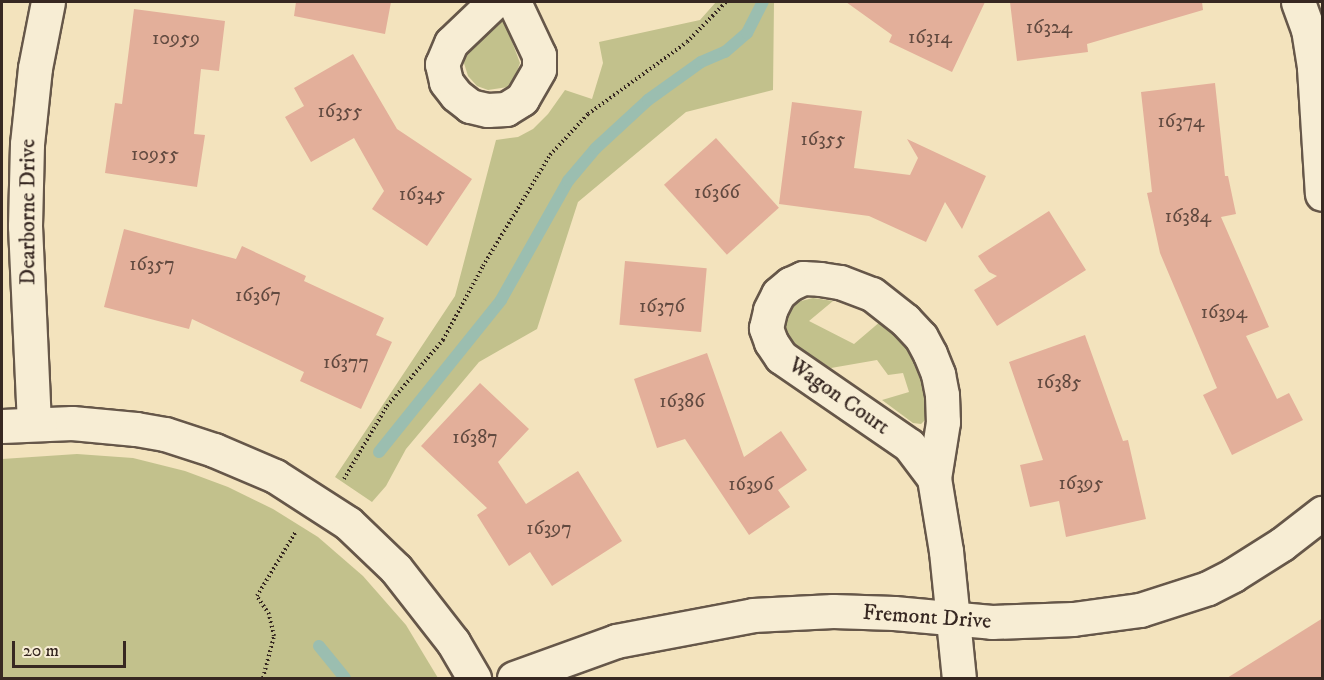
<!DOCTYPE html>
<html>
<head>
<meta charset="utf-8">
<style>
  body { margin:0 }
  #map { position:relative; width:1324px; height:680px; overflow:hidden; background:#f3e3bd; font-family:"IM FELL DW Pica",serif }
  div>[style] { position:absolute }
  .green>* { inset:0; background:#c2c18c }
  .stream>* { height:12px; margin:-6px; padding:0 6px; transform-origin:6px; border-radius:6px; background:#9bbeb0 }
  .building>* { inset:0; background:#e3af9a; transform-origin:0 0 }
  .path>* { height:4px; margin-top:-2px; transform-origin:0; background:repeating-linear-gradient(90deg,#372822 0 1.5px,transparent 0 4.5px) }
  .roads { filter:drop-shadow(2px 0 #665749) drop-shadow(-2px 0 #665749) drop-shadow(0 2px #665749) drop-shadow(0 -2px #665749) }
  .minor>* { height:33px; margin:-16.5px; padding:0 16.5px; transform-origin:16.5px; border-radius:16.5px; background:#f7edd4 }
  span { translate:-50% -50%; white-space:nowrap; text-align:center; line-height:1.15; -webkit-text-stroke:5px #f7edd4; paint-order:stroke }
  .number-label { font-size:20px; color:#624a40 }
  .number-label span { -webkit-text-stroke-width:0 }
  .street-label { font-size:22px; color:#372822 }
  .frame { position:absolute; inset:0; border:3px solid #372822; pointer-events:none }
  .scale { position:absolute; left:12px; top:641px; width:114px; height:27px; box-sizing:border-box; border:3px solid #372822; border-top:0; padding-left:8px; font-size:18px; line-height:21px; white-space:nowrap; color:#372822; -webkit-text-stroke:4px #f7edd4; paint-order:stroke }
</style>
</head>
<body>
<div id="map">
  <div class="green">
    <i style="clip-path:polygon(716px 2px,774px 2px,773px 90px,686px 112px,578px 202px,537px 329px,479px 362px,406px 449px,386px 486px,372px 502px,335px 477px,455px 296px,496px 140px,518px 137px,533px 129px,548px 114px,565px 90px,592px 99px,603px 63px,599px 42px,700px 20px)"></i>
    <i style="clip-path:polygon(501px 20px,505px 23px,520px 63px,513px 82px,508px 87px,488px 90px,477px 86px,468px 76px,463px 60px,478px 39px)"></i>
    <i style="clip-path:polygon(813px 298px,833px 301px,809px 321px,854px 344px,881px 321px,897px 335px,916px 363px,926px 399px,926px 419px,921px 424px,913px 423px,882px 400px,909px 392px,903px 373px,888px 375px,877px 360px,831px 368px,787px 341px,785px 314px,793px 303px)"></i>
    <i style="clip-path:polygon(77px 454px,133px 458px,185px 471px,228px 487px,273px 509px,318px 537px,363px 576px,406px 625px,438px 678px,2px 678px,2px 459px)"></i>
  </div>
  <div class="stream">
    <i style="left:379px;top:452px;width:195px;rotate:-51.2deg"></i>
    <i style="left:501px;top:300px;width:137px;rotate:-60.6deg"></i>
    <i style="left:568px;top:181px;width:43px;rotate:-49.7deg"></i>
    <i style="left:596px;top:148px;width:71px;rotate:-42.7deg"></i>
    <i style="left:648px;top:100px;width:65px;rotate:-35.6deg"></i>
    <i style="left:701px;top:62px;width:26px;rotate:-23deg"></i>
    <i style="left:725px;top:52px;width:29px;rotate:-41deg"></i>
    <i style="left:747px;top:33px;width:35px;rotate:-63deg"></i>
    <i style="left:319px;top:646px;width:41px;rotate:50.9deg"></i>
  </div>
  <div class="building">
    <i style="clip-path:polygon(296px 2px,391px 2px,385px 34px,294px 16px)"></i>
    <i style="clip-path:polygon(846px 2px,985px 2px,952px 72px,889px 42px,892px 35px)"></i>
    <i style="clip-path:polygon(1010px 2px,1202px 2px,1203px 10px,1087px 44px,1088px 52px,1017px 61px)"></i>
    <i style="clip-path:polygon(134px 9px,225px 21px,219px 71px,201px 69px,194px 134px,205px 135px,197px 187px,105px 173px,115px 103px,122px 104px)"></i>
    <i style="clip-path:polygon(353px 54px,397px 129px,472px 179px,427px 246px,372px 209px,384px 191px,354px 138px,311px 162px,285px 117px,304px 106px,294px 88px)"></i>
    <i style="clip-path:polygon(1215px 83px,1225px 176px,1228px 176px,1236px 214px,1221px 217px,1269px 327px,1246px 336px,1277px 399px,1289px 393px,1303px 420px,1232px 455px,1203px 395px,1217px 388px,1160px 253px,1147px 193px,1152px 192px,1141px 92px)"></i>
    <i style="clip-path:polygon(792px 102px,862px 111px,854px 168px,910px 175px,918px 158px,907px 139px,986px 176px,962px 229px,945px 202px,926px 242px,869px 216px,779px 204px)"></i>
    <i style="left:716px;top:138px;width:94px;height:70px;rotate:48deg"></i>
    <i style="clip-path:polygon(1049px 211px,1086px 270px,997px 326px,974px 290px,997px 276px,989px 272px,978px 256px)"></i>
    <i style="clip-path:polygon(124px 229px,236px 259px,242px 246px,306px 276px,304px 281px,384px 318px,376px 335px,392px 342px,361px 409px,300px 381px,304px 372px,192px 319px,189px 329px,104px 307px)"></i>
    <i style="left:625px;top:261px;width:82px;height:64px;rotate:5deg"></i>
    <i style="clip-path:polygon(1085px 335px,1123px 441px,1128px 440px,1146px 519px,1066px 537px,1059px 501px,1030px 507px,1020px 465px,1043px 460px,1009px 362px)"></i>
    <i style="clip-path:polygon(707px 353px,744px 457px,781px 431px,807px 470px,778px 490px,790px 507px,749px 535px,685px 439px,657px 448px,634px 379px)"></i>
    <i style="clip-path:polygon(480px 383px,529px 429px,498px 462px,526px 504px,578px 471px,622px 541px,552px 586px,530px 552px,509px 566px,477px 515px,487px 508px,421px 446px)"></i>
    <i style="clip-path:polygon(1323px 618px,1323px 678px,1227px 678px)"></i>
  </div>
  <div class="path">
    <i style="left:344px;top:479px;width:85px;rotate:-59.5deg"></i>
    <i style="left:387px;top:406px;width:87px;rotate:-49.7deg"></i>
    <i style="left:443px;top:340px;width:84px;rotate:-61.6deg"></i>
    <i style="left:483px;top:266px;width:130px;rotate:-58.9deg"></i>
    <i style="left:550px;top:155px;width:56px;rotate:-47.2deg"></i>
    <i style="left:588px;top:114px;width:122px;rotate:-36deg"></i>
    <i style="left:687px;top:42px;width:56px;rotate:-45.7deg"></i>
    <i style="left:263px;top:678px;width:43px;rotate:-75.3deg"></i>
    <i style="left:274px;top:636px;width:23px;rotate:-103deg"></i>
    <i style="left:269px;top:614px;width:22px;rotate:-124deg"></i>
    <i style="left:257px;top:596px;width:74px;rotate:-58.9deg"></i>
  </div>
  <div class="roads">
    <div class="minor">
      <i style="left:494px;top:2px;width:59px;rotate:136.4deg"></i>
      <i style="left:451px;top:43px;width:23px;rotate:113deg"></i>
      <i style="left:442px;top:64px;width:18px;rotate:77deg"></i>
      <i style="left:446px;top:82px;width:16px;rotate:52deg"></i>
      <i style="left:456px;top:95px;width:18px;rotate:38deg"></i>
      <i style="left:470px;top:106px;width:18px;rotate:13deg"></i>
      <i style="left:488px;top:110px;width:18px;rotate:-3deg"></i>
      <i style="left:506px;top:109px;width:19px;rotate:-32deg"></i>
      <i style="left:522px;top:99px;width:34px;rotate:-60deg"></i>
      <i style="left:539px;top:69px;width:14px;rotate:-90deg"></i>
      <i style="left:539px;top:55px;width:59px;rotate:-115.3deg"></i>
      <i style="left:1298px;top:2px;width:29px;rotate:70deg"></i>
      <i style="left:1308px;top:29px;width:39px;rotate:81deg"></i>
      <i style="left:1314px;top:68px;width:126px;rotate:86.4deg"></i>
      <i style="left:34px;top:424px;width:198px;rotate:-92.6deg"></i>
      <i style="left:25px;top:226px;width:82px;rotate:-88.6deg"></i>
      <i style="left:27px;top:144px;width:76px;rotate:-84deg"></i>
      <i style="left:35px;top:68px;width:67px;rotate:-78.9deg"></i>
      <i style="left:2px;top:426px;width:70px;rotate:-2.5deg"></i>
      <i style="left:72px;top:423px;width:64px;rotate:5.4deg"></i>
      <i style="left:136px;top:429px;width:29px;rotate:10deg"></i>
      <i style="left:165px;top:434px;width:52px;rotate:18.1deg"></i>
      <i style="left:214px;top:450px;width:66px;rotate:23.1deg"></i>
      <i style="left:275px;top:476px;width:87px;rotate:32.8deg"></i>
      <i style="left:348px;top:523px;width:66px;rotate:43.8deg"></i>
      <i style="left:396px;top:569px;width:93px;rotate:52deg"></i>
      <i style="left:453px;top:642px;width:42px;rotate:59.7deg"></i>
      <i style="left:934px;top:478px;width:41px;rotate:-127.1deg"></i>
      <i style="left:909px;top:445px;width:155px;rotate:-145.5deg"></i>
      <i style="left:781px;top:357px;width:18px;rotate:-124deg"></i>
      <i style="left:771px;top:342px;width:15px;rotate:-110deg"></i>
      <i style="left:766px;top:328px;width:18px;rotate:-77deg"></i>
      <i style="left:770px;top:310px;width:18px;rotate:-63deg"></i>
      <i style="left:778px;top:294px;width:16px;rotate:-40deg"></i>
      <i style="left:790px;top:284px;width:14px;rotate:-25deg"></i>
      <i style="left:803px;top:278px;width:17px;rotate:3deg"></i>
      <i style="left:820px;top:279px;width:20px;rotate:9deg"></i>
      <i style="left:840px;top:282px;width:34px;rotate:21deg"></i>
      <i style="left:872px;top:294px;width:42px;rotate:38.2deg"></i>
      <i style="left:905px;top:320px;width:23px;rotate:47deg"></i>
      <i style="left:921px;top:337px;width:19px;rotate:62deg"></i>
      <i style="left:930px;top:354px;width:22px;rotate:68deg"></i>
      <i style="left:938px;top:374px;width:21px;rotate:79deg"></i>
      <i style="left:942px;top:395px;width:27px;rotate:88deg"></i>
      <i style="left:943px;top:422px;width:57px;rotate:99.1deg"></i>
      <i style="left:934px;top:478px;width:74px;rotate:80.7deg"></i>
      <i style="left:946px;top:551px;width:128px;rotate:84.2deg"></i>
      <i style="left:514px;top:678px;width:109px;rotate:-19.9deg"></i>
      <i style="left:616px;top:641px;width:139px;rotate:-10.7deg"></i>
      <i style="left:753px;top:615px;width:80px;rotate:-2.9deg"></i>
      <i style="left:833px;top:611px;width:61px;rotate:1.9deg"></i>
      <i style="left:894px;top:613px;width:98px;rotate:5.2deg"></i>
      <i style="left:992px;top:622px;width:81px;rotate:-2.1deg"></i>
      <i style="left:1073px;top:619px;width:68px;rotate:-7.7deg"></i>
      <i style="left:1140px;top:610px;width:71px;rotate:-17.9deg"></i>
      <i style="left:1208px;top:588px;width:28px;rotate:-27deg"></i>
      <i style="left:1233px;top:575px;width:58px;rotate:-32.3deg"></i>
      <i style="left:1282px;top:544px;width:51px;rotate:-37.8deg"></i>
    </div>
  </div>
  <div class="number-label">
    <span style="left:1049px;top:27px">16324</span>
    <span style="left:930px;top:37px">16314</span>
    <span style="left:176px;top:38px">10959</span>
    <span style="left:340px;top:111px">16355</span>
    <span style="left:1181px;top:121px">16374</span>
    <span style="left:823px;top:139px">16355</span>
    <span style="left:155px;top:154px">10955</span>
    <span style="left:717px;top:192px">16366</span>
    <span style="left:422px;top:194px">16345</span>
    <span style="left:1188px;top:216px">16384</span>
    <span style="left:152px;top:264px">16357</span>
    <span style="left:258px;top:295px">16367</span>
    <span style="left:662px;top:306px">16376</span>
    <span style="left:1224px;top:312px">16394</span>
    <span style="left:346px;top:362px">16377</span>
    <span style="left:1059px;top:382px">16385</span>
    <span style="left:682px;top:401px">16386</span>
    <span style="left:475px;top:437px">16387</span>
    <span style="left:1081px;top:483px">16395</span>
    <span style="left:751px;top:484px">16396</span>
    <span style="left:549px;top:528px">16397</span>
  </div>
  <div class="street-label">
    <span style="left:28px;top:212px;rotate:-90deg">Dearborne Drive</span>
    <span style="left:839px;top:396px;rotate:35deg">Wagon Court</span>
    <span style="left:927px;top:617px;rotate:4deg">Fremont Drive</span>
  </div>
  <div class="frame"></div>
  <div class="scale">20 m</div>
</div>
</body>
</html>
